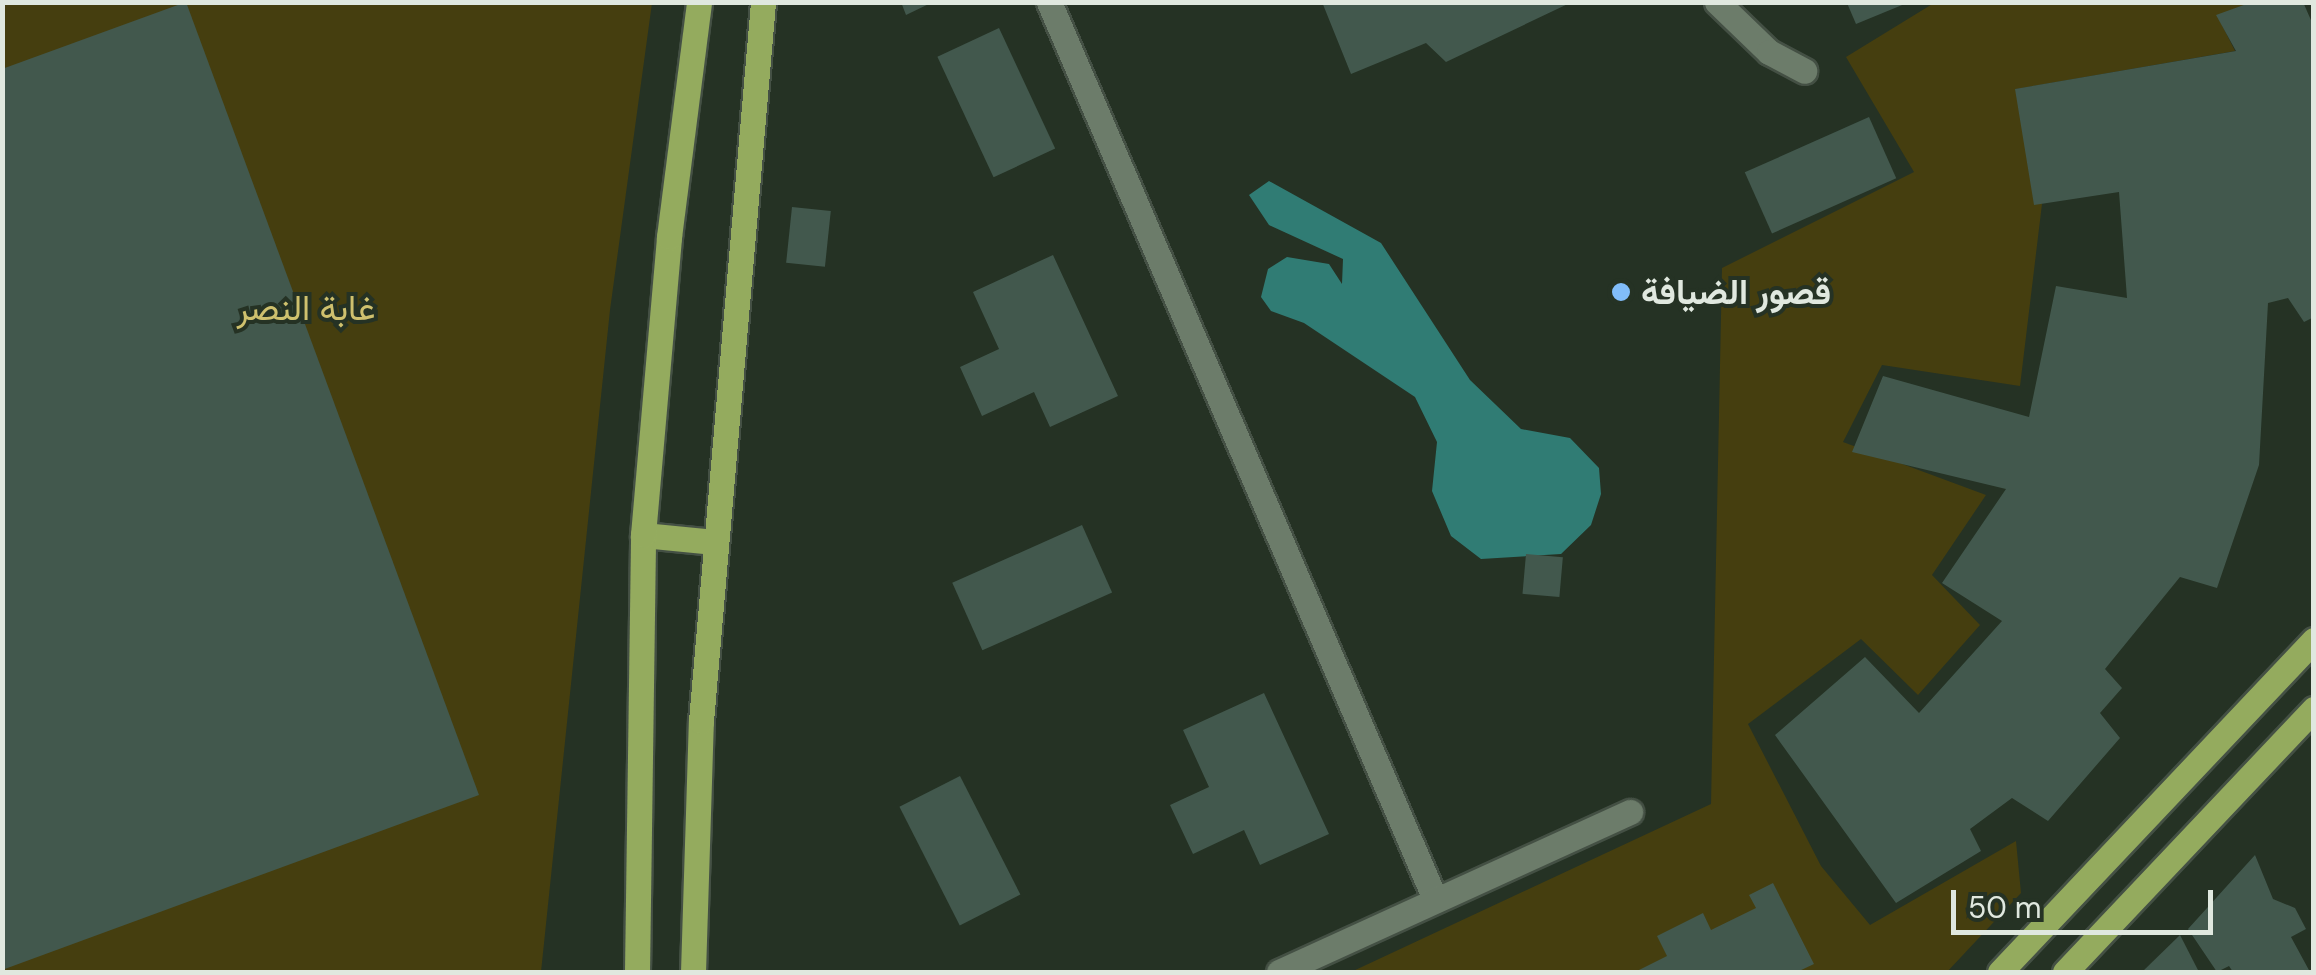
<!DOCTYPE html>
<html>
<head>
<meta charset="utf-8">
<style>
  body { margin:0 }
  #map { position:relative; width:2316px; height:975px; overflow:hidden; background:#253224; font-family:"DM Sans",Vazirmatn,sans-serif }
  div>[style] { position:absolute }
  .green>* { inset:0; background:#453e0f }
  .water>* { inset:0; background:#307c74 }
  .building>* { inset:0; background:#42584d; transform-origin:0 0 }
  .roads { filter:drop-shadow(2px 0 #445044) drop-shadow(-2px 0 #445044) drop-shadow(0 2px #445044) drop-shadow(0 -2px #445044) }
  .street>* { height:25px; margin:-12.5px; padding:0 12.5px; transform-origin:12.5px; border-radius:12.5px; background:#6c7c6a }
  .primary>* { height:25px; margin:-12.5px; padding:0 12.5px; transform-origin:12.5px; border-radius:12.5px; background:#94ab5e }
  .dots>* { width:28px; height:28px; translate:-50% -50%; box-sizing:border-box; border:5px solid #253224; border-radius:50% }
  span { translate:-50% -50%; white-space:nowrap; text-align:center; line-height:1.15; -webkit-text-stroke:8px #253224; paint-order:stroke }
  .poi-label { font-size:35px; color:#e0e8df; font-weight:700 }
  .left { translate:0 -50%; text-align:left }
  .park-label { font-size:35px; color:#cfc16e }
  .frame { position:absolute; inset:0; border:5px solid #e0e8df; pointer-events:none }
  .scale { position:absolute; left:1951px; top:890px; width:262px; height:45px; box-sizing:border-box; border:5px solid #e0e8df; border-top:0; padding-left:12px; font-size:30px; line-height:35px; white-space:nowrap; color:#e0e8df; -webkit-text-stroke:8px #253224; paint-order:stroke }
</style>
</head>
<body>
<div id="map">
  <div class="green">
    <i style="clip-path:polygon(2px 3px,652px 3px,610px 310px,541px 972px,3px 972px)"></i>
    <i style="clip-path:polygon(1934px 3px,2255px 3px,2218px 17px,2235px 51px,2016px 89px,2042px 204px,2020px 386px,1882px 365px,1843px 442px,1986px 495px,1932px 575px,1980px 625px,1918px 695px,1861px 639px,1748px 724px,1821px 866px,1870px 925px,2016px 841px,2021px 893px,1947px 972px,1351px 972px,1711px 804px,1722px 268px,1914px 172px,1846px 57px)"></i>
  </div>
  <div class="water">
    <i style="clip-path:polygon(1269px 181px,1381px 243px,1470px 380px,1521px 429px,1570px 438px,1599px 468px,1601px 494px,1591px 525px,1561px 554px,1481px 559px,1451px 536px,1432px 491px,1437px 442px,1415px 397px,1304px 323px,1271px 311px,1261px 297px,1268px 269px,1287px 257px,1329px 264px,1342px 284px,1343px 259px,1269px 225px,1249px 195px)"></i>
  </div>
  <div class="building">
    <i style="clip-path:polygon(186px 2px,479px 795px,2px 970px,2px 69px)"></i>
    <i style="clip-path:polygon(901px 2px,933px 2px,906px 15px)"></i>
    <i style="clip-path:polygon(1322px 2px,1572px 2px,1446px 62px,1426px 43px,1351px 74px)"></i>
    <i style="clip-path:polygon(2252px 2px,2303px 2px,2314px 27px,2314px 317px,2304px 322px,2288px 298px,2268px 303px,2259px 465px,2217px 588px,2180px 577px,2105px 669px,2122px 688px,2100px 713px,2120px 738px,2048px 821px,2012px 798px,1970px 829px,1981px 851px,1896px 903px,1775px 735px,1865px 657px,1919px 713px,2002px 621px,1942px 583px,2006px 489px,1852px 452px,1883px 376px,2029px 417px,2056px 286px,2127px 298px,2119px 192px,2034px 205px,2015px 89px,2236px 51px,2216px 15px)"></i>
    <i style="clip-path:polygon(1847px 3px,1907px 3px,1856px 24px)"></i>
    <i style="left:999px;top:28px;width:133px;height:68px;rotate:65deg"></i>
    <i style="left:1869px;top:117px;width:67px;height:136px;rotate:66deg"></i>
    <i style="left:792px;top:207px;width:39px;height:56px;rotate:6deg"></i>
    <i style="clip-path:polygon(1053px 255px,1118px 396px,1050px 427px,1034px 392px,982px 416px,960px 367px,999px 349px,973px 292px)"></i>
    <i style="left:1082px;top:525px;width:74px;height:142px;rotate:66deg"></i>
    <i style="left:1526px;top:554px;width:37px;height:40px;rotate:5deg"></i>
    <i style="clip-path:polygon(1264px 693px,1329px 834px,1260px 865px,1244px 830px,1193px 854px,1170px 805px,1209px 787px,1183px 730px)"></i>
    <i style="left:960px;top:776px;width:133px;height:68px;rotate:63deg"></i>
    <i style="clip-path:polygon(2255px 855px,2273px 899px,2295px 908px,2306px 929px,2291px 937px,2310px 972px,2233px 972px,2229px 966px,2217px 972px,2188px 929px)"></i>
    <i style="clip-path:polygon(1773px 883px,1814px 964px,1797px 972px,1635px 972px,1667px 956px,1657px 936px,1703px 913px,1711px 930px,1756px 908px,1749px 895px)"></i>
    <i style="clip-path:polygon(2180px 935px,2199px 972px,2142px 972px)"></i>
  </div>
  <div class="roads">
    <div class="street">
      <i style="left:1049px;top:2px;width:977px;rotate:66.72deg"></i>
      <i style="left:1717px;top:2px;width:72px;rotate:43.9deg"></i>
      <i style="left:1769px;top:52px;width:40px;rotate:28deg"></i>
      <i style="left:1279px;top:972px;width:386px;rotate:-24.5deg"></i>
    </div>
    <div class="primary">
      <i style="left:643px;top:535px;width:72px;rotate:5.6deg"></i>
      <i style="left:637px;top:972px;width:437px;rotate:-89.2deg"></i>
      <i style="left:643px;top:535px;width:299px;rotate:-85deg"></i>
      <i style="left:669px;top:237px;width:237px;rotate:-82.7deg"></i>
      <i style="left:693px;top:972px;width:251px;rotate:-88.2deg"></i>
      <i style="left:701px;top:721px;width:722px;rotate:-85.07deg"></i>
      <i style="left:2000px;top:972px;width:457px;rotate:-46.6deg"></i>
      <i style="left:2065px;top:972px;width:362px;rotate:-46.6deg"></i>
    </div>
  </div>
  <div class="dots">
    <i style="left:1621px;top:292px;background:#81bdfa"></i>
  </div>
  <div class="poi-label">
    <span class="left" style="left:1641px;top:292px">قصور الضيافة</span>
  </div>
  <div class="park-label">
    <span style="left:306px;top:308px">غابة النصر</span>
  </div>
  <div class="frame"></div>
  <div class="scale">50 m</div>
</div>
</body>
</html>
